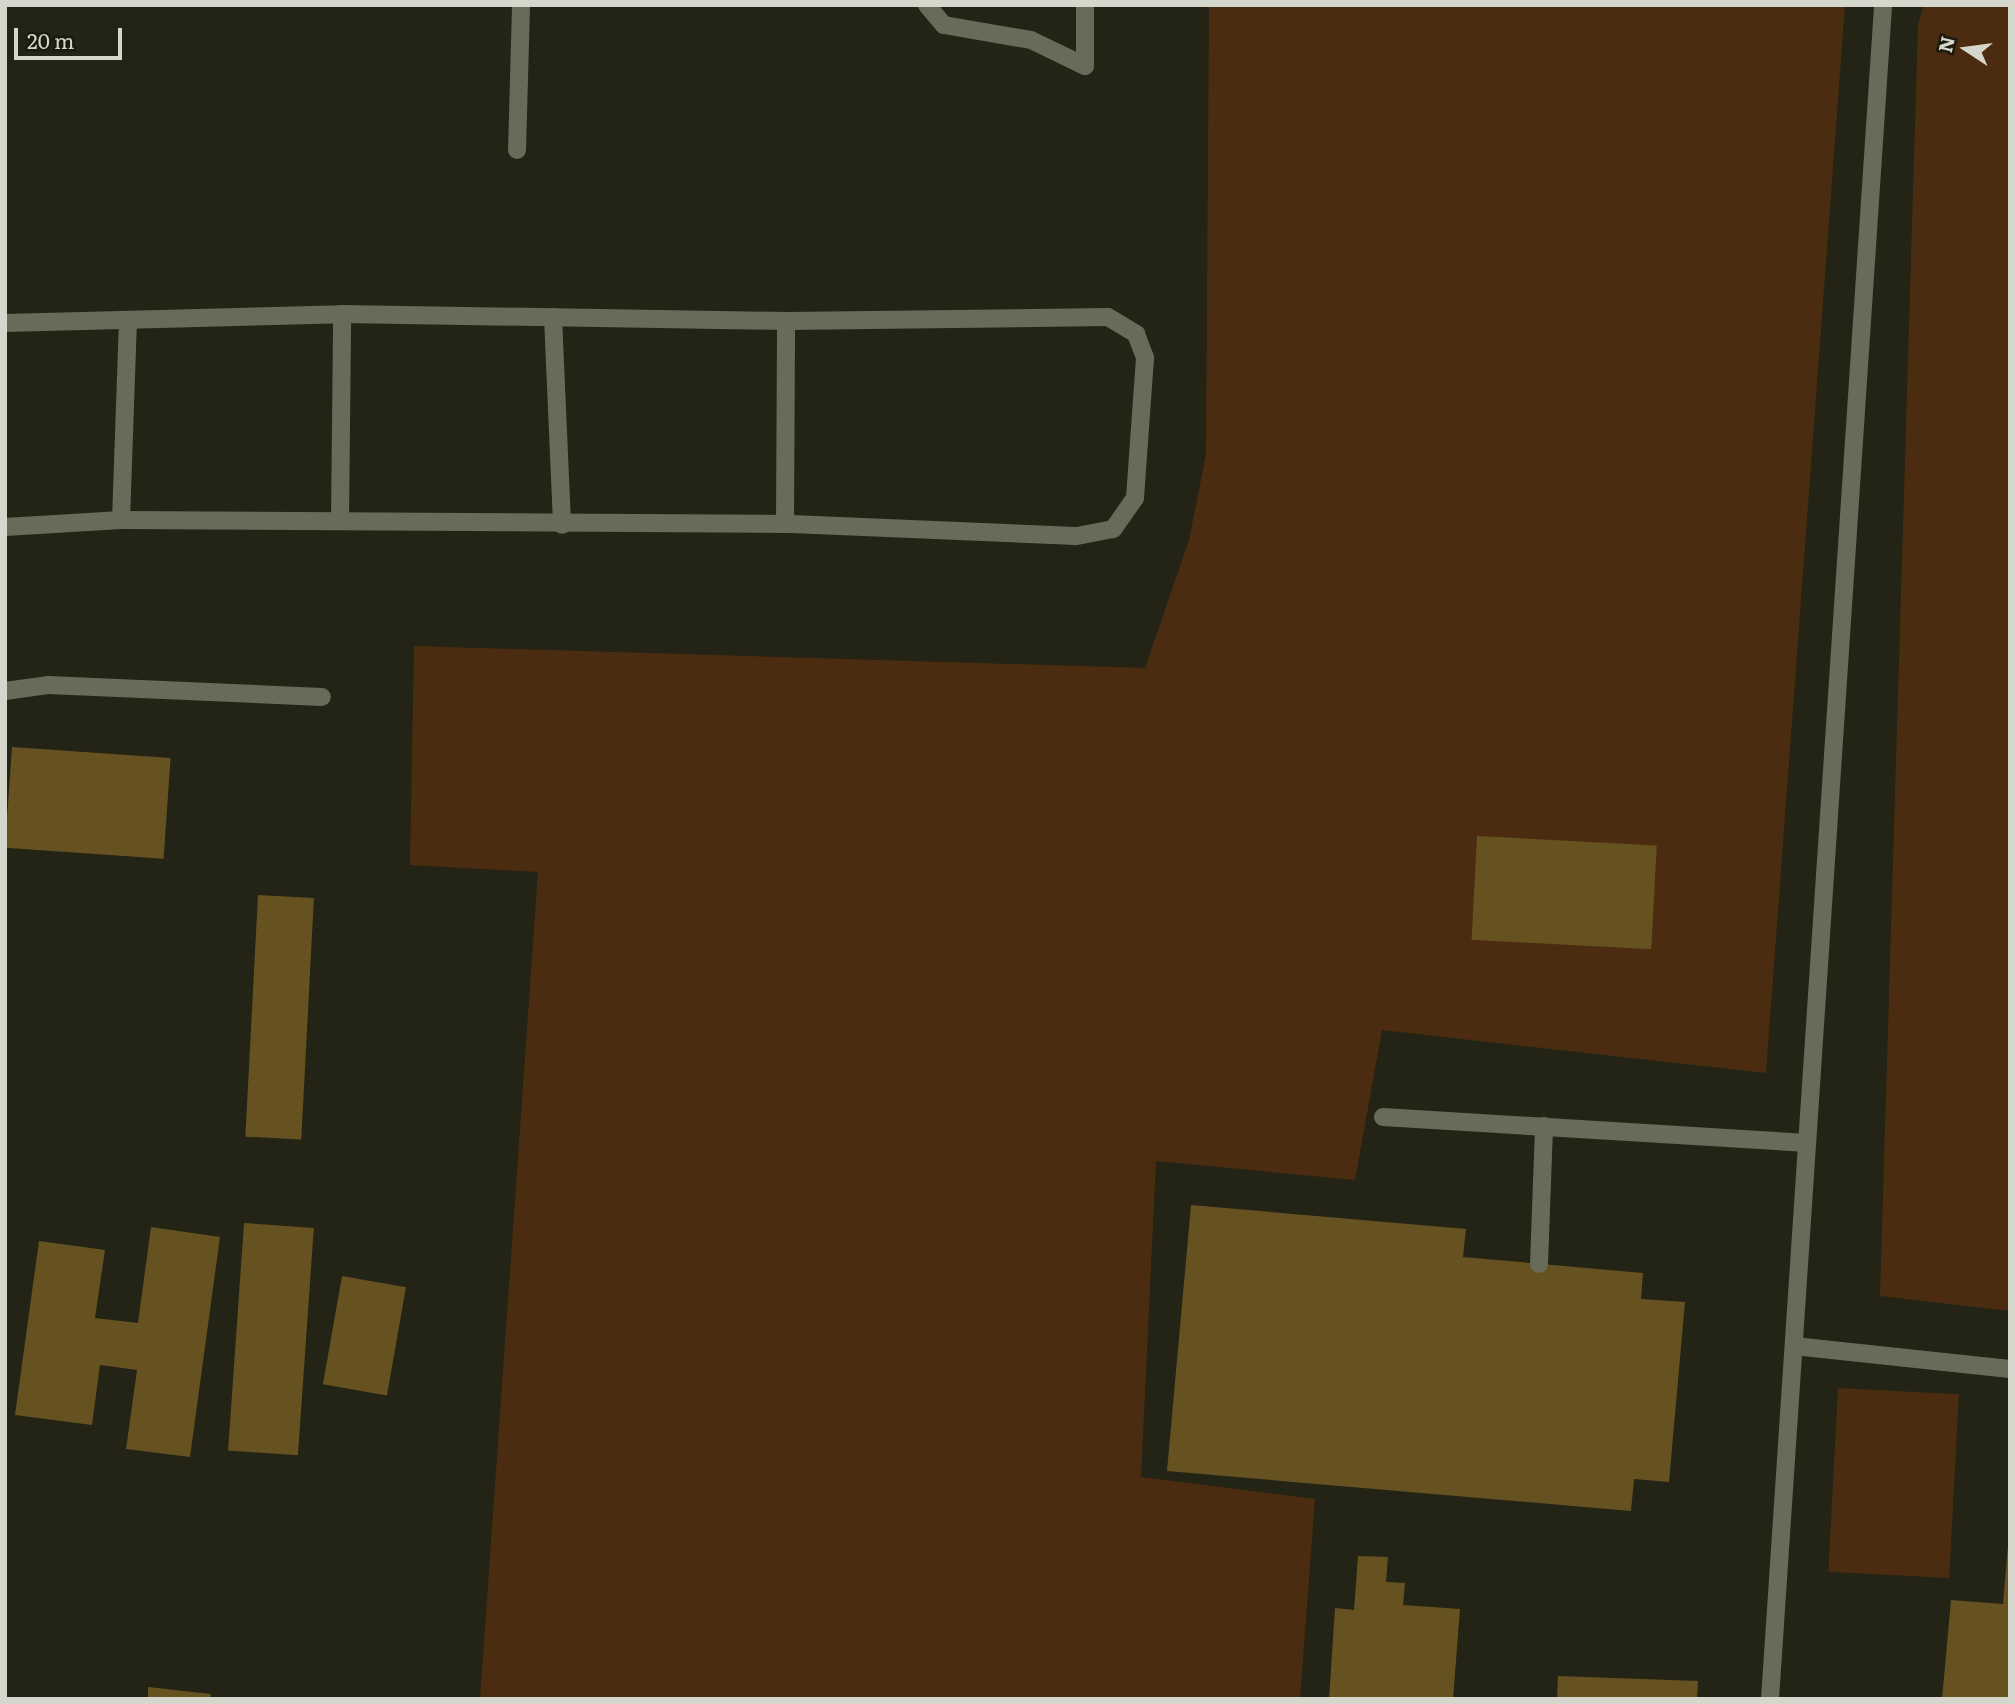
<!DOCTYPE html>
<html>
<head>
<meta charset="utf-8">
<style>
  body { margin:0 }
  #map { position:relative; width:2015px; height:1704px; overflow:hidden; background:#232415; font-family:Literata,serif }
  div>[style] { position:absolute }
  .green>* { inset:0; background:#4b2c10; transform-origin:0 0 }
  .building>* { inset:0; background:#665121; transform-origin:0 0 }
  .minor>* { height:18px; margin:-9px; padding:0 9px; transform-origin:9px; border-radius:9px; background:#696b59 }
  span { translate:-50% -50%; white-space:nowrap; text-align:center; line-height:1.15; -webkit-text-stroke:5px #1a1b0c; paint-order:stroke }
  .frame { position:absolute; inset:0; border:7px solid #d5d6cc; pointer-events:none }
  .north { position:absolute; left:1931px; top:14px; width:70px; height:70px; -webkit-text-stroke:5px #1a1b0c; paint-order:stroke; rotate:283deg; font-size:19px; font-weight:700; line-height:28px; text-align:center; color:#d5d6cc }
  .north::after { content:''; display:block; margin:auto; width:24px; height:32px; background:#d5d6cc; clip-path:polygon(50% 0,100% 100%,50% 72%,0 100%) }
  .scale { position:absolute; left:14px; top:28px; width:108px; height:32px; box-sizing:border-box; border:4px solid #d5d6cc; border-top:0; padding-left:9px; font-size:21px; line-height:24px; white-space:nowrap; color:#d5d6cc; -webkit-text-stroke:5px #1a1b0c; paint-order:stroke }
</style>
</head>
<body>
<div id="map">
  <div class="green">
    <i style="clip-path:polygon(1209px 5px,1845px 5px,1766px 1073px,1382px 1030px,1355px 1180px,1156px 1161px,1141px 1477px,1315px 1499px,1300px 1699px,480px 1699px,538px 872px,410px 865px,414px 646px,1145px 668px,1189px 540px,1206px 454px)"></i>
    <i style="clip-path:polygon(1924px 5px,2010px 5px,2010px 1311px,1880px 1296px,1918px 25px)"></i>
    <i style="left:1838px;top:1388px;width:121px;height:184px;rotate:3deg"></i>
  </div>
  <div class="building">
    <i style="left:12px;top:747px;width:159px;height:101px;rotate:4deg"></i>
    <i style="left:1477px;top:836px;width:180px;height:104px;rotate:3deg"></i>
    <i style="left:258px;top:895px;width:56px;height:242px;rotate:3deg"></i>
    <i style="clip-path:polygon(1191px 1205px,1466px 1229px,1463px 1257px,1643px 1273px,1641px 1299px,1685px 1302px,1669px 1482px,1634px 1479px,1631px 1511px,1167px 1471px)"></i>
    <i style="left:244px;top:1223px;width:70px;height:228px;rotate:4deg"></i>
    <i style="clip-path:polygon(151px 1227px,220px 1237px,190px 1457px,126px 1449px,137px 1370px,100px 1365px,92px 1425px,15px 1415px,39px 1241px,105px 1250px,95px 1318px,138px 1323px)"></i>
    <i style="left:342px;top:1276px;width:65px;height:110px;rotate:10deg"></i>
    <i style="clip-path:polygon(2008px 1545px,2010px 1699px,1942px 1699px,1951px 1600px,2003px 1604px)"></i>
    <i style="clip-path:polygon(1358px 1556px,1388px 1557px,1386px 1582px,1405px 1583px,1403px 1605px,1460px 1609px,1453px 1699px,1329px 1699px,1335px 1608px,1354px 1610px)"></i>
    <i style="clip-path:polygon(1558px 1676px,1698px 1681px,1697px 1699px,1557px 1699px)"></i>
    <i style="clip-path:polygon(148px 1687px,211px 1694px,210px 1699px,148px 1699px)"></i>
  </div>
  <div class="minor">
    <i style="left:927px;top:5px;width:26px;rotate:50deg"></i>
    <i style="left:944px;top:25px;width:88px;rotate:9.8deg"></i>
    <i style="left:1031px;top:40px;width:60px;rotate:25.7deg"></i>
    <i style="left:1085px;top:66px;width:61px;rotate:-90deg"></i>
    <i style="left:517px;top:150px;width:145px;rotate:-88.4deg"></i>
    <i style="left:553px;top:317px;width:208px;rotate:87.5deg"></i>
    <i style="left:5px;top:323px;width:337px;rotate:-1.5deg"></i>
    <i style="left:342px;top:314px;width:444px;rotate:0.9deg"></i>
    <i style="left:786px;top:321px;width:322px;rotate:-0.7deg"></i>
    <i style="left:1108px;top:317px;width:33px;rotate:31deg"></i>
    <i style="left:1136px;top:334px;width:26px;rotate:69deg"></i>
    <i style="left:1145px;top:358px;width:140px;rotate:94.1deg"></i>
    <i style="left:1135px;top:498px;width:38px;rotate:125deg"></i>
    <i style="left:1113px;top:529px;width:38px;rotate:169deg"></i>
    <i style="left:1076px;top:536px;width:291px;rotate:-177.6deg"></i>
    <i style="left:785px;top:524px;width:664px;rotate:-179.65deg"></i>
    <i style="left:121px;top:520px;width:116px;rotate:176.5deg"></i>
    <i style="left:121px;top:520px;width:200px;rotate:-88deg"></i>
    <i style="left:340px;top:521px;width:207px;rotate:-89.4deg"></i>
    <i style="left:785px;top:524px;width:203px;rotate:-89.7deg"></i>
    <i style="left:5px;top:691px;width:43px;rotate:-7.9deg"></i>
    <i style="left:48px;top:685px;width:274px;rotate:2.5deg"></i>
    <i style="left:1383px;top:1117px;width:425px;rotate:3.5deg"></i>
    <i style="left:1539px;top:1264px;width:138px;rotate:-87.9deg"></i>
    <i style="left:1794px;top:1346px;width:217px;rotate:6.1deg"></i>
    <i style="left:1770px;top:1699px;width:1698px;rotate:-86.18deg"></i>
  </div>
  <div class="frame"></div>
  <div class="north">N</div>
  <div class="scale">20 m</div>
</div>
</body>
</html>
